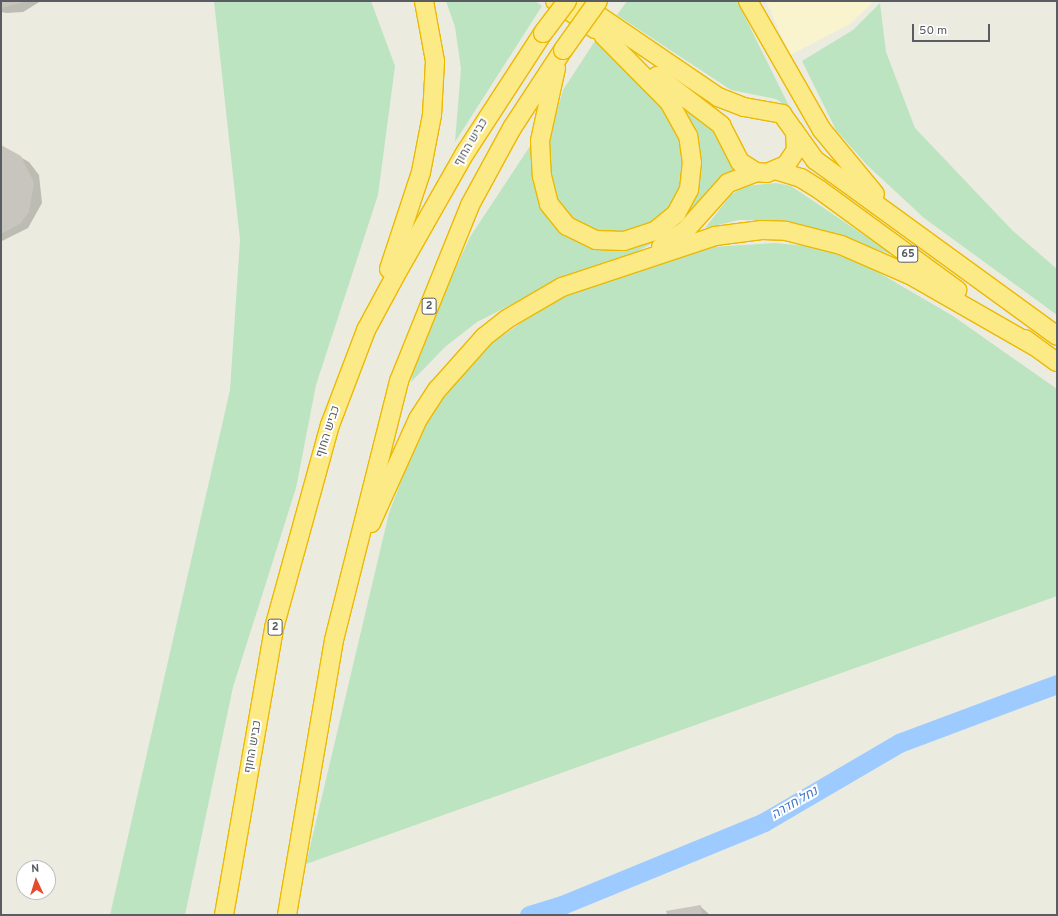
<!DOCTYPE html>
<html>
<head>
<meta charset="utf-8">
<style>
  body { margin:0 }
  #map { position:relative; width:1058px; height:916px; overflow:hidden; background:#ecebe0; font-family:Overpass,Heebo,sans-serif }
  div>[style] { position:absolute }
  .green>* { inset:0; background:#bce4c0 }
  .sand>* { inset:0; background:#faf4ce }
  .shadow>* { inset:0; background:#0003 }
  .river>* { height:19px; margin:-9.5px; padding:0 9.5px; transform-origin:9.5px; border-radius:9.5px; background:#9ecbff }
  .building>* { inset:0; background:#c7c5be }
  .roads { filter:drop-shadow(1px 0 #ecb901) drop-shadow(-1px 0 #ecb901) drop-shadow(0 1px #ecb901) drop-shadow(0 -1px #ecb901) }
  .highway>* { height:18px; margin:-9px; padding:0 9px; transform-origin:9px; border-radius:9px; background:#fcea87 }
  .bridges { filter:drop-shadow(1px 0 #ecb901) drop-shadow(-1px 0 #ecb901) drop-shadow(0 1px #ecb901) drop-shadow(0 -1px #ecb901) }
  .highway-bridge>* { height:18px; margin:-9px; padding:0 9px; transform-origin:9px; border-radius:9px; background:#fcea87 }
  span { translate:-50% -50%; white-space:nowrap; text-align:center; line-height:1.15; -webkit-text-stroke:4px #fff; paint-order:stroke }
  .shield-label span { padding:1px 3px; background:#fff; border:1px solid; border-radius:3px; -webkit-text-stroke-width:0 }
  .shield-label { font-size:11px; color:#595c62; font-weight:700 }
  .street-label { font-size:12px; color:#595c62 }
  .water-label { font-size:13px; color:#4173c2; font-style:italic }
  .frame { position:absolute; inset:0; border:2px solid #595c62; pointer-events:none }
  .north { position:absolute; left:16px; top:860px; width:40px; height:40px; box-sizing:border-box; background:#fff; border:1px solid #bdbec0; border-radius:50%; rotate:356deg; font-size:11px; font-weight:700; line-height:16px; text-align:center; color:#595c62 }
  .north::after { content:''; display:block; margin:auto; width:14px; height:18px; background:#e84b2a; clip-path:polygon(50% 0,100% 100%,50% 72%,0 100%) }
  .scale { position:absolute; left:912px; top:24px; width:78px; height:18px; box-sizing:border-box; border:2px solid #595c62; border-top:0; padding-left:5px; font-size:12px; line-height:14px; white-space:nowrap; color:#595c62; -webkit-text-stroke:3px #fff; paint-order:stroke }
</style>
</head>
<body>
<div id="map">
  <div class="green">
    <i style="clip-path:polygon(214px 1px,371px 1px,395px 66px,378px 195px,316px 385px,296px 488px,233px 687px,185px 915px,110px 915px,230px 390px,240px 240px)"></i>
    <i style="clip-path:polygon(446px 1px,535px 1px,542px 6px,455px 142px,461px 69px,455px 27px)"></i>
    <i style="clip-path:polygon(627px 1px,737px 1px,790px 108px,776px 99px,731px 90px,617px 15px)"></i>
    <i style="clip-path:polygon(880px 3px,886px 52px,915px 128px,1012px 230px,1057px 269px,1057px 315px,924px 218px,867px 165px,836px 130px,802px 61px,853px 30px)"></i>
    <i style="clip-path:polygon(595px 41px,646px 88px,676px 126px,684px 150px,681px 188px,671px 209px,651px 224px,623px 234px,598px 232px,572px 221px,556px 201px,549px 175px,548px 141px,563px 90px)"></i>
    <i style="clip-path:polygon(674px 98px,709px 124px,740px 168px,677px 230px,623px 259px,548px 286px,477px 322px,445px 347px,411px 382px,419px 348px,470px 237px,534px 140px,533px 164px,578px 241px,671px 228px,694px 134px)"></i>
    <i style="clip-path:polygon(776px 183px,791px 186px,895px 256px,830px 232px,773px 220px,739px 220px,705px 228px,731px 195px,744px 186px)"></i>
    <i style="clip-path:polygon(775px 243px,828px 248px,852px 257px,953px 316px,1057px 389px,1057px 596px,306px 864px,389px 513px,411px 455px,441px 395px,486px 347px,554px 300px,633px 269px,712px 247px)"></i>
  </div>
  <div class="sand">
    <i style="clip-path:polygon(766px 1px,874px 1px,850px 24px,790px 55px)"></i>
  </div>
  <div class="shadow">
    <i style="clip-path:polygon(1px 1px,41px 1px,23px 12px,7px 13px,1px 12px)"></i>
    <i style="clip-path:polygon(1px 146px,29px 162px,39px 175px,42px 203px,28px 228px,2px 241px)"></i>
    <i style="clip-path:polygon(700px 906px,710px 915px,668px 915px)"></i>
  </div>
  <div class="river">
    <i style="left:529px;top:915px;width:34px;rotate:-17deg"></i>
    <i style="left:562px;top:905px;width:218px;rotate:-22.3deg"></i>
    <i style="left:764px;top:822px;width:156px;rotate:-30.3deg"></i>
    <i style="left:899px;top:743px;width:169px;rotate:-20.5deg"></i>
  </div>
  <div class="building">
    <i style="clip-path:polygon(1px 1px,28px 1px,1px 8px)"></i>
    <i style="clip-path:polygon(1px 145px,21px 156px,34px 183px,29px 212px,20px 224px,1px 234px)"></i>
    <i style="clip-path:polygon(701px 905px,702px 915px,667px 915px,666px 911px)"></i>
  </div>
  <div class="roads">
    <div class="highway">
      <i style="left:555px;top:1px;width:49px;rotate:35deg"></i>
      <i style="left:577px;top:1px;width:171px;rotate:34.2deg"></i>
      <i style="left:718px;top:97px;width:28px;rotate:21deg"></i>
      <i style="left:744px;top:107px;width:39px;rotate:10deg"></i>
      <i style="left:782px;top:114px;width:57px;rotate:54.3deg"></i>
      <i style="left:815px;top:160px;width:299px;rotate:36deg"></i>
      <i style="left:748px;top:1px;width:149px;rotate:60.2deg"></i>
      <i style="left:822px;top:130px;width:83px;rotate:50.4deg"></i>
      <i style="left:556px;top:68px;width:75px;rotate:102.4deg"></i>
      <i style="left:540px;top:141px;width:35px;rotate:87deg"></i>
      <i style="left:542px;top:176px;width:29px;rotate:76deg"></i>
      <i style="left:549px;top:204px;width:28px;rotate:51deg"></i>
      <i style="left:567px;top:226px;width:32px;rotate:26deg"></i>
      <i style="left:596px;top:240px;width:28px;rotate:2deg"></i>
      <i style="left:624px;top:241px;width:33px;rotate:-18deg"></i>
      <i style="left:655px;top:231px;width:27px;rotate:-39deg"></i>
      <i style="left:676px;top:214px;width:27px;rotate:-62deg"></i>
      <i style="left:689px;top:190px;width:27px;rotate:-84deg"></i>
      <i style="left:692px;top:163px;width:27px;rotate:-98deg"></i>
      <i style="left:688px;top:136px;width:39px;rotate:-119deg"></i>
      <i style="left:669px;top:102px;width:94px;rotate:-134.6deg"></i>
      <i style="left:657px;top:76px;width:81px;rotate:37.4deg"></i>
      <i style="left:721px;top:125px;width:42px;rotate:62.8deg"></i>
      <i style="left:740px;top:162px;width:19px;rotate:32deg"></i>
      <i style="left:756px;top:172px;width:11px;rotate:5deg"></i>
      <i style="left:767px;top:173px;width:21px;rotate:-23deg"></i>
      <i style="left:786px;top:165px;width:18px;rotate:-56deg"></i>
      <i style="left:796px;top:150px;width:18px;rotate:-93deg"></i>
      <i style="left:778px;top:171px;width:24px;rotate:17deg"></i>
      <i style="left:801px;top:178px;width:22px;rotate:32deg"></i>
      <i style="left:820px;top:190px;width:170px;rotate:36.1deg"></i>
      <i style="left:661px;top:247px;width:29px;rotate:-34deg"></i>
      <i style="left:685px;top:231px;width:64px;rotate:-48.1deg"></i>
      <i style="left:728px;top:183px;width:30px;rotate:-21deg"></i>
      <i style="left:389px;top:269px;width:102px;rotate:-71.7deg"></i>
      <i style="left:421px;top:172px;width:58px;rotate:-79.1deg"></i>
      <i style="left:432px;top:115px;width:54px;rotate:-86.8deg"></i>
      <i style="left:435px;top:61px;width:61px;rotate:-100.4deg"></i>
      <i style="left:1025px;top:339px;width:39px;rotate:36deg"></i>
      <i style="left:371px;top:523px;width:114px;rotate:-65.7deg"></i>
      <i style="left:418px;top:419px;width:35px;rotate:-57deg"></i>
      <i style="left:437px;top:390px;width:71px;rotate:-48.4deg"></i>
      <i style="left:484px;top:337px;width:29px;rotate:-38deg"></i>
      <i style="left:507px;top:319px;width:64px;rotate:-30.2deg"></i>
      <i style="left:562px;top:287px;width:161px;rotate:-18.4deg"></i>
      <i style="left:715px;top:236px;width:47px;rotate:-7.3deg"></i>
      <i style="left:762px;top:230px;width:24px;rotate:2deg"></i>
      <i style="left:786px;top:231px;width:57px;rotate:14.3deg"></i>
      <i style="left:841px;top:245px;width:75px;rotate:23.5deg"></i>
      <i style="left:910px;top:275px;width:143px;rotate:29.8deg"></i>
      <i style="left:224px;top:915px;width:291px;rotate:-80.1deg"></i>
      <i style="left:274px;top:628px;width:211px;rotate:-74.6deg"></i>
      <i style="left:330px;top:425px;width:102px;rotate:-69.2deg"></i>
      <i style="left:366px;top:330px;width:69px;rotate:-61.6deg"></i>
      <i style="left:399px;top:269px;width:133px;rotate:-60.4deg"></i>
      <i style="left:465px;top:153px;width:143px;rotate:-57deg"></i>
      <i style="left:287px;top:915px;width:279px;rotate:-80.3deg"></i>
      <i style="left:334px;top:640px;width:267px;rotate:-75.9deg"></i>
      <i style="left:399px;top:381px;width:190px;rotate:-68deg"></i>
      <i style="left:470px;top:205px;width:88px;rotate:-61.4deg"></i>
      <i style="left:512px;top:128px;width:93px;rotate:-56.8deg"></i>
    </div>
  </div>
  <div class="bridges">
    <div class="highway-bridge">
      <i style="left:543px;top:33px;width:40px;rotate:-53deg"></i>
      <i style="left:563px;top:50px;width:60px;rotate:-54.5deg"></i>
    </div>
  </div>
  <div class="shield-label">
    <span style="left:908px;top:254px">65</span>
    <span style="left:429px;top:306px">2</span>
    <span style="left:275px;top:627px">2</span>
  </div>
  <div class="street-label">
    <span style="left:472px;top:143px;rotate:-59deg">כביש החוף</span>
    <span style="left:329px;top:432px;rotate:-72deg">כביש החוף</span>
    <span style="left:254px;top:747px;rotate:-80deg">כביש החוף</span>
  </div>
  <div class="water-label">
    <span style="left:795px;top:804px;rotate:-30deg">נחל חדרה</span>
  </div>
  <div class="frame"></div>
  <div class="north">N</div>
  <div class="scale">50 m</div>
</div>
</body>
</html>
